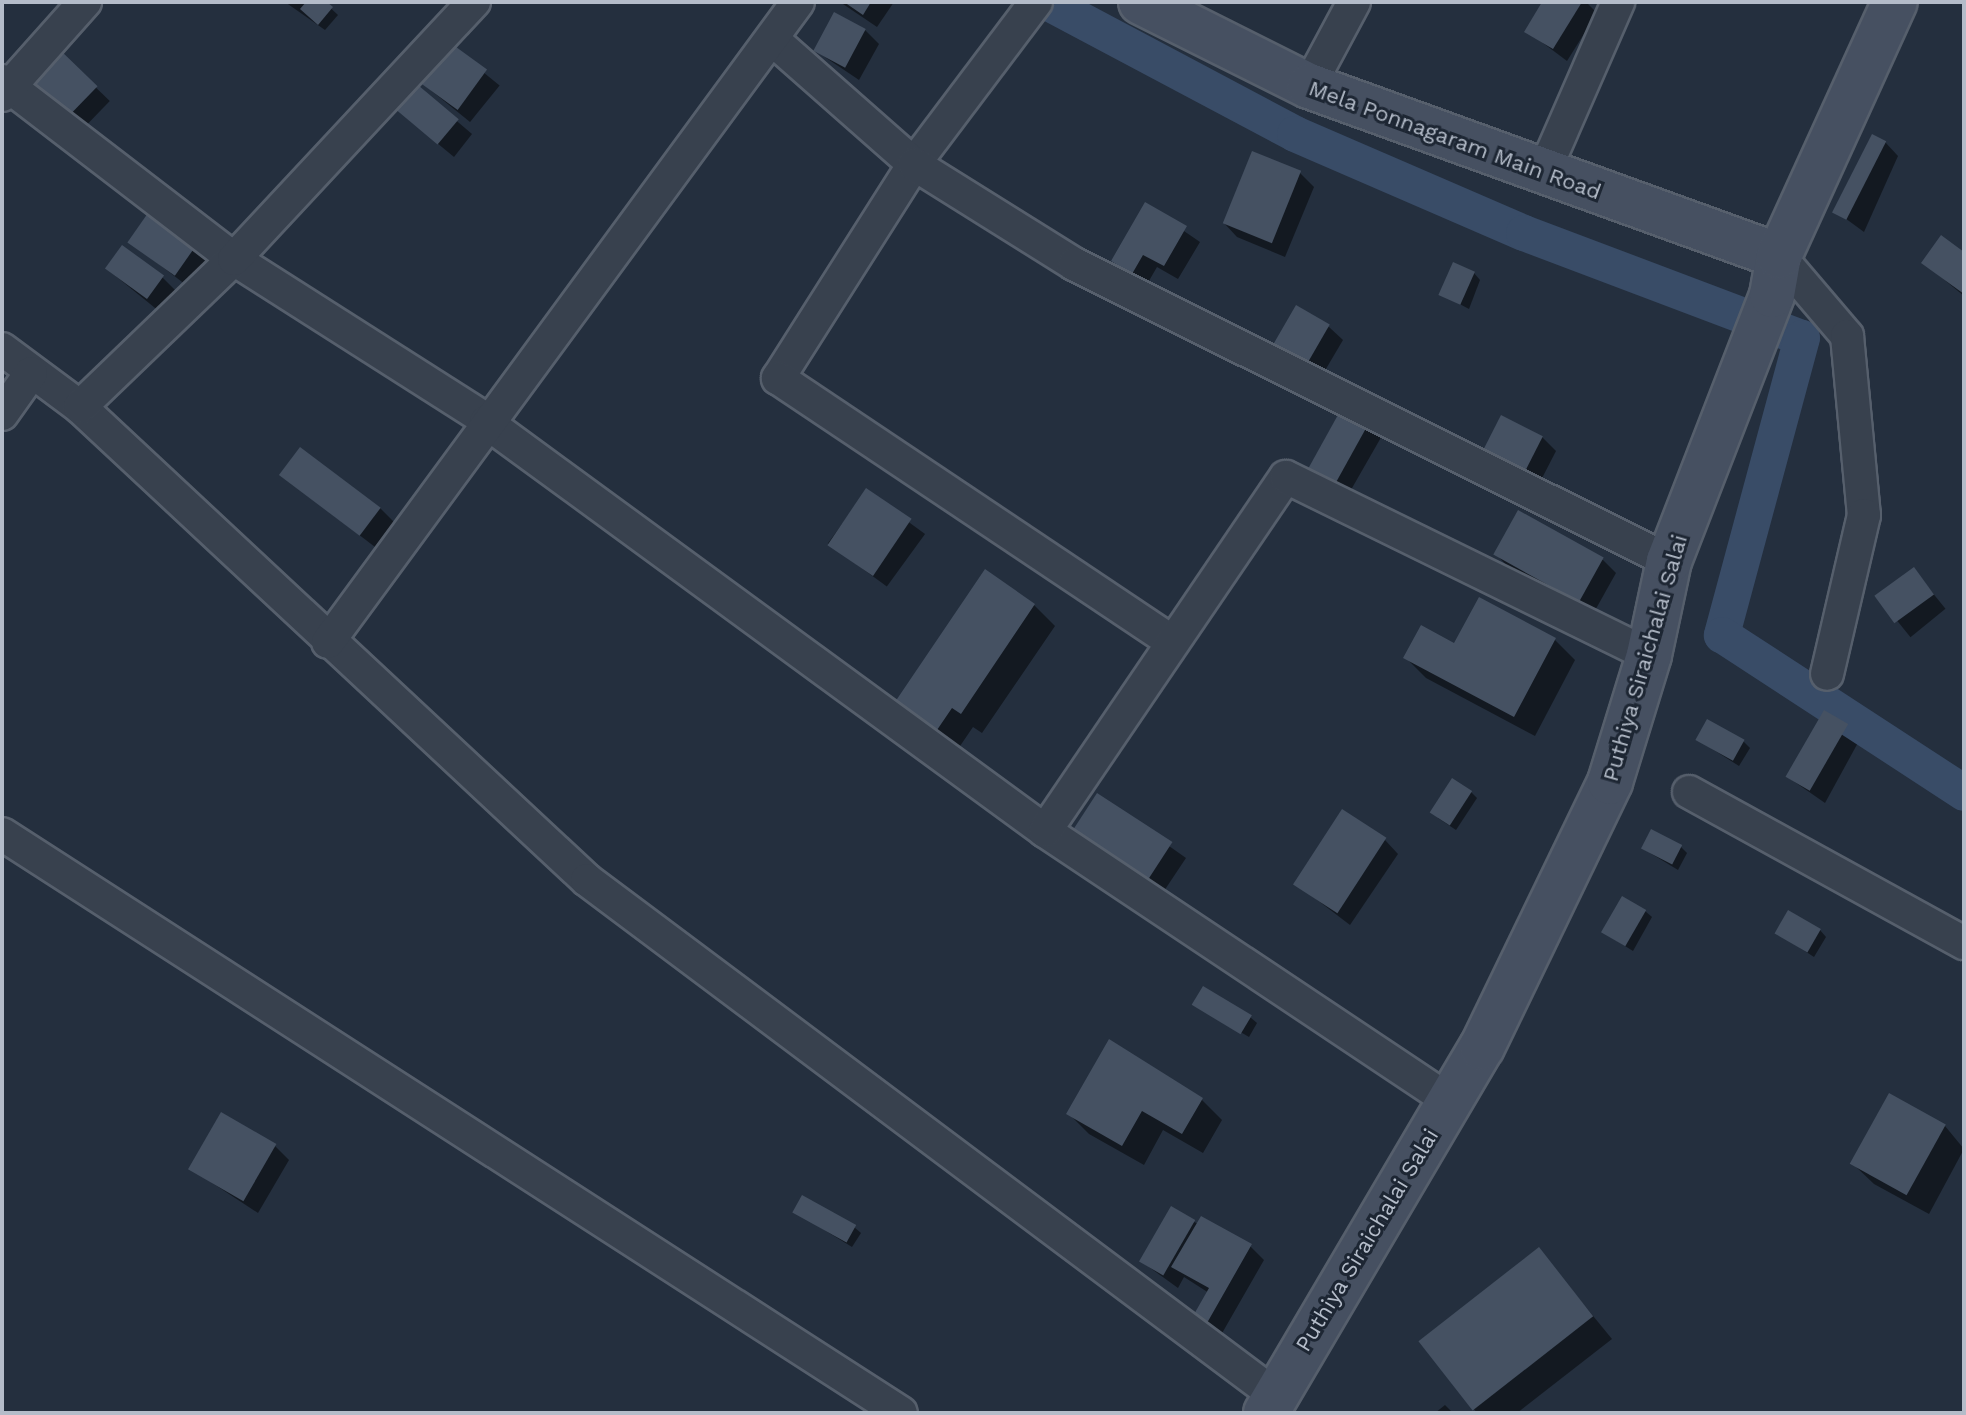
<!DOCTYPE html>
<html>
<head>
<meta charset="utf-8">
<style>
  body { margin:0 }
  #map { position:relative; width:1966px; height:1415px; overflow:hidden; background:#242f3e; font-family:"Work Sans",sans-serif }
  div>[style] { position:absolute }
  .shadow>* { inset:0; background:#0007; transform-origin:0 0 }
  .canal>* { height:36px; margin:-18px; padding:0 18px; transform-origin:18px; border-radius:18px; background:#394c67 }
  .building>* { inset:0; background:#455162; transform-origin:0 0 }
  .roads { filter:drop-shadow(2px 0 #565f6c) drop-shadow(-2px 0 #565f6c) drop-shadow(0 2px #565f6c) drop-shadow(0 -2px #565f6c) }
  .street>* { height:32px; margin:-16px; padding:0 16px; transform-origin:16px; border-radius:16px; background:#38414e }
  .secondary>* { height:44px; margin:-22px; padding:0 22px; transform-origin:22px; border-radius:22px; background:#465061 }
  span { translate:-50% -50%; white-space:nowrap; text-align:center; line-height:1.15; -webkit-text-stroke:6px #1d2633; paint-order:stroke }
  .street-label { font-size:22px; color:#b4bcc9 }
  .frame { position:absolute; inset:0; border:4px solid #b4bcc9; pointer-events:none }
</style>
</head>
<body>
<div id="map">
  <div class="shadow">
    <i style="clip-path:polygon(285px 2px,324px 2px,338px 15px,325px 30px)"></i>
    <i style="clip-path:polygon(840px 2px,894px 2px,877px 27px)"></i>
    <i style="clip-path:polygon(1545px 2px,1586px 2px,1597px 13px,1567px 61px,1527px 31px)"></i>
    <i style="clip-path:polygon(865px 30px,879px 44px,859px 80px,816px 51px)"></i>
    <i style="left:446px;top:42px;width:69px;height:47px;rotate:39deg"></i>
    <i style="left:58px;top:51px;width:72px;height:40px;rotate:44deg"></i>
    <i style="clip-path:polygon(412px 83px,472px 134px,454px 157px,408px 119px)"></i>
    <i style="clip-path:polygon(1885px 142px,1898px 156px,1864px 232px,1838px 213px)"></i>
    <i style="clip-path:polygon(1253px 153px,1300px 173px,1314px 187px,1285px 257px,1237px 237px,1224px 223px)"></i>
    <i style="clip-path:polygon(1146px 205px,1200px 242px,1178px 279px,1157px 267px,1146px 286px,1114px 261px)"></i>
    <i style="clip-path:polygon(130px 242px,194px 247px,208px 261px,190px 288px)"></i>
    <i style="clip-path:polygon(1964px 254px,1964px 296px,1924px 263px)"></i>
    <i style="clip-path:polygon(107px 269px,162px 277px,176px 291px,160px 312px)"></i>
    <i style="clip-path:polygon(1474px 273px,1480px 280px,1469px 309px,1441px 294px)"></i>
    <i style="clip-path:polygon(1329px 327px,1343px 340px,1320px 379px,1274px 346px)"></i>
    <i style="clip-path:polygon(1345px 406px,1383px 434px,1344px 502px,1320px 488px)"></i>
    <i style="clip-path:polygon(1542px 437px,1556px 451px,1539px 484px,1499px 464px)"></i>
    <i style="clip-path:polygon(281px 475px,380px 508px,394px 522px,375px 547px)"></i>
    <i style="left:866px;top:491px;width:73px;height:65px;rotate:36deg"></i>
    <i style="clip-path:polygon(1496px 554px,1603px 560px,1616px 573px,1593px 614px,1509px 568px)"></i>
    <i style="left:1914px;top:570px;width:50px;height:45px;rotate:51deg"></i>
    <i style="clip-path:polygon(1034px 605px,1055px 626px,982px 733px,973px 727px,958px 749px,898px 702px)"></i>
    <i style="clip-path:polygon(1555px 640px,1575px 660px,1535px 736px,1426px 678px,1405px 657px,1455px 646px)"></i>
    <i style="clip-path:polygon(1847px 725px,1860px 739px,1825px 803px,1789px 778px)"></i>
    <i style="clip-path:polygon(1698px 740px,1743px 741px,1750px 748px,1739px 766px)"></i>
    <i style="clip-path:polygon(1471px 792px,1477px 798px,1456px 830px,1438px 818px)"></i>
    <i style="clip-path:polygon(1097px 795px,1186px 858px,1158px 900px)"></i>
    <i style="clip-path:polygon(1385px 840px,1398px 854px,1350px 925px,1295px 883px)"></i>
    <i style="clip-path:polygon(1681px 847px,1687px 853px,1678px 870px,1642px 848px)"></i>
    <i style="clip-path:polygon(1645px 911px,1652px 917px,1633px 951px,1604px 933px)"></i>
    <i style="clip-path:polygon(1820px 930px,1826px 937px,1814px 957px,1777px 933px)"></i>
    <i style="clip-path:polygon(1198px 1007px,1250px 1017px,1257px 1023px,1249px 1037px)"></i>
    <i style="clip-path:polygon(1201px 1099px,1222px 1120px,1203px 1153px,1163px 1130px,1144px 1165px,1089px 1134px,1068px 1113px)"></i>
    <i style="clip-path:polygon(1945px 1126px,1964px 1149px,1929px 1214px,1874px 1184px,1853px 1164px)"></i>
    <i style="clip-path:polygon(275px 1146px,289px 1160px,258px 1213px,191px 1169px)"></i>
    <i style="clip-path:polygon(795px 1212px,854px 1227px,861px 1233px,852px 1247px)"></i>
    <i style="clip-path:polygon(1194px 1222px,1250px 1246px,1264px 1260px,1221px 1335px,1196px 1315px,1209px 1293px,1184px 1277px,1178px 1288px,1142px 1262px)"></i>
    <i style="clip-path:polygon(1539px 1250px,1612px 1339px,1517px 1413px,1477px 1413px,1421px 1342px)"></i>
    <i style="clip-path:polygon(1445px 1405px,1453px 1413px,1435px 1413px)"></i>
  </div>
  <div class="canal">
    <i style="left:1047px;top:2px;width:281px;rotate:28deg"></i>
    <i style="left:1295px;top:134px;width:249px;rotate:23.4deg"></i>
    <i style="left:1524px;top:233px;width:297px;rotate:20.7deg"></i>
    <i style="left:1802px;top:338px;width:308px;rotate:105.1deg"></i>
    <i style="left:1722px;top:635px;width:289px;rotate:33.1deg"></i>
  </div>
  <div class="building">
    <i style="clip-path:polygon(306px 2px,327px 2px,333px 7px,318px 25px,300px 9px)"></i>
    <i style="clip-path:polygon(844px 2px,871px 2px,863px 15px)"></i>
    <i style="clip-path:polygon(1542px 2px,1582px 2px,1553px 49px,1524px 32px)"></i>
    <i style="left:834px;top:12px;width:36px;height:44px;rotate:28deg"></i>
    <i style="left:445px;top:39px;width:52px;height:50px;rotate:36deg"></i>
    <i style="left:58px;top:48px;width:55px;height:44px;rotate:44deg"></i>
    <i style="left:412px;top:80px;width:61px;height:33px;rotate:40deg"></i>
    <i style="left:1872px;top:134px;width:16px;height:88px;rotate:27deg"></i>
    <i style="left:1252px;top:151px;width:53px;height:78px;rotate:22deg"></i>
    <i style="clip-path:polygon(1145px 202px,1187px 226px,1164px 266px,1143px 255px,1132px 274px,1111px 261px)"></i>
    <i style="left:148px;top:213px;width:58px;height:36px;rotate:35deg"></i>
    <i style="clip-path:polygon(1941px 235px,1964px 252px,1964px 294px,1921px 263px)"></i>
    <i style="left:122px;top:245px;width:52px;height:29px;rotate:36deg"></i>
    <i style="left:1453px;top:262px;width:24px;height:36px;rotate:24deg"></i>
    <i style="left:1296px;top:305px;width:39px;height:48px;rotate:30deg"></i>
    <i style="left:1344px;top:404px;width:31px;height:82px;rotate:29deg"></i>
    <i style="left:1501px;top:415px;width:47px;height:40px;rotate:27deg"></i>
    <i style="left:300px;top:447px;width:101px;height:35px;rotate:37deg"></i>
    <i style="left:866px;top:488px;width:55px;height:69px;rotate:34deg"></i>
    <i style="left:1518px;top:510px;width:98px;height:51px;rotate:29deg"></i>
    <i style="left:1914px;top:567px;width:34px;height:49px;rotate:54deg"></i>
    <i style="clip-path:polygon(985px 569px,1035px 604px,961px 714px,952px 708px,937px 730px,895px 702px)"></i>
    <i style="clip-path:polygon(1479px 597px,1556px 638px,1514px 717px,1403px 658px,1421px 625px,1454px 643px)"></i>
    <i style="left:1824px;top:710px;width:28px;height:77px;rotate:30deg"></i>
    <i style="left:1707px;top:719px;width:43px;height:24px;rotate:29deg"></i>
    <i style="left:1452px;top:778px;width:24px;height:41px;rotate:33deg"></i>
    <i style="left:1097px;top:793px;width:90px;height:54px;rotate:33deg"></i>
    <i style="left:1342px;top:809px;width:53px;height:90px;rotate:33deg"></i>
    <i style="left:1651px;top:829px;width:35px;height:22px;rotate:27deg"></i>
    <i style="left:1622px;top:896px;width:28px;height:42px;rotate:30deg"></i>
    <i style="left:1788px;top:910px;width:38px;height:27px;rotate:30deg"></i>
    <i style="left:1203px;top:986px;width:57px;height:22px;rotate:31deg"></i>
    <i style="clip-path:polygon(1109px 1039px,1203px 1098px,1182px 1134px,1142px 1111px,1122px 1146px,1066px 1114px)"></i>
    <i style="left:1889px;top:1093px;width:65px;height:81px;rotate:29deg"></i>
    <i style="left:221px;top:1112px;width:64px;height:66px;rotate:30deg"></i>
    <i style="left:802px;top:1195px;width:62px;height:20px;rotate:29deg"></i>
    <i style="left:1171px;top:1206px;width:28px;height:64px;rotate:30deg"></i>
    <i style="clip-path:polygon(1201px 1216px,1252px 1244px,1207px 1323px,1193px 1316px,1209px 1288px,1171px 1267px)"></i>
    <i style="left:1539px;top:1247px;width:88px;height:153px;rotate:52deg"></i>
  </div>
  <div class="roads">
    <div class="street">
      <i style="left:1036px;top:2px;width:203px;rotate:127deg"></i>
      <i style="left:914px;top:164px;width:254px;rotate:122.4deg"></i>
      <i style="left:778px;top:378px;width:473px;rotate:33.8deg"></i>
      <i style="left:772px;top:39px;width:189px;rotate:41.4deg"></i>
      <i style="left:914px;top:164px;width:189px;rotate:32deg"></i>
      <i style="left:1074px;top:264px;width:665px;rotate:26.53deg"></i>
      <i style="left:2px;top:81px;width:292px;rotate:37.5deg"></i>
      <i style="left:234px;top:259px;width:300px;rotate:32.5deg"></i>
      <i style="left:1309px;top:86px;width:95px;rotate:-61.8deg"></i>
      <i style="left:2px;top:95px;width:125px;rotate:-48.3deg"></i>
      <i style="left:1543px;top:174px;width:188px;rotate:-66.4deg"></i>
      <i style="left:1779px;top:256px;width:105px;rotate:49.6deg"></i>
      <i style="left:1847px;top:336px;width:180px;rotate:84.6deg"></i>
      <i style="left:1864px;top:515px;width:163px;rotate:103.1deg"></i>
      <i style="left:2px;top:349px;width:97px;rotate:36.6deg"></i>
      <i style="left:80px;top:407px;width:693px;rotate:43.01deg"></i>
      <i style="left:587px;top:880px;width:859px;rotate:36.82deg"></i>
      <i style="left:80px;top:407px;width:214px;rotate:-43.9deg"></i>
      <i style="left:234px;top:259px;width:352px;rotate:-47deg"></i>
      <i style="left:2px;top:414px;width:50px;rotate:-54.7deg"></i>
      <i style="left:486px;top:422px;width:693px;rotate:36.19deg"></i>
      <i style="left:1045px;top:831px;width:487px;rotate:33.7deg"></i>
      <i style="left:328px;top:642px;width:794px;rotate:-53.71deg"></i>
      <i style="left:1689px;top:792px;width:314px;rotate:28.8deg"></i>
      <i style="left:1045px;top:831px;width:428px;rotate:-55.8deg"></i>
      <i style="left:1286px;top:477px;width:404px;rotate:26.1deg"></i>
      <i style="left:2px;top:834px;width:1069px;rotate:32.78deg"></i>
    </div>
    <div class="secondary">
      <i style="left:1141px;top:2px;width:188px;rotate:26.6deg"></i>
      <i style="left:1309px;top:86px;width:500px;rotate:19.9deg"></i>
      <i style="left:1266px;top:1413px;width:425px;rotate:-59.5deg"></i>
      <i style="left:1482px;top:1047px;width:294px;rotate:-64.2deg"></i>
      <i style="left:1610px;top:782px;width:133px;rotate:-72.9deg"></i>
      <i style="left:1649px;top:655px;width:96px;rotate:-78deg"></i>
      <i style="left:1669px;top:561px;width:285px;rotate:-68.8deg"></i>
      <i style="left:1772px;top:295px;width:40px;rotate:-80deg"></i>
      <i style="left:1779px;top:256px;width:279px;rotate:-65.5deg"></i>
    </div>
  </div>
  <div class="street-label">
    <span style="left:1455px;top:140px;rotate:20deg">Mela Ponnagaram Main Road</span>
    <span style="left:1645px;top:658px;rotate:-74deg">Puthiya Siraichalai Salai</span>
    <span style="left:1367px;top:1240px;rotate:-59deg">Puthiya Siraichalai Salai</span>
  </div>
  <div class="frame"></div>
</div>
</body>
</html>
